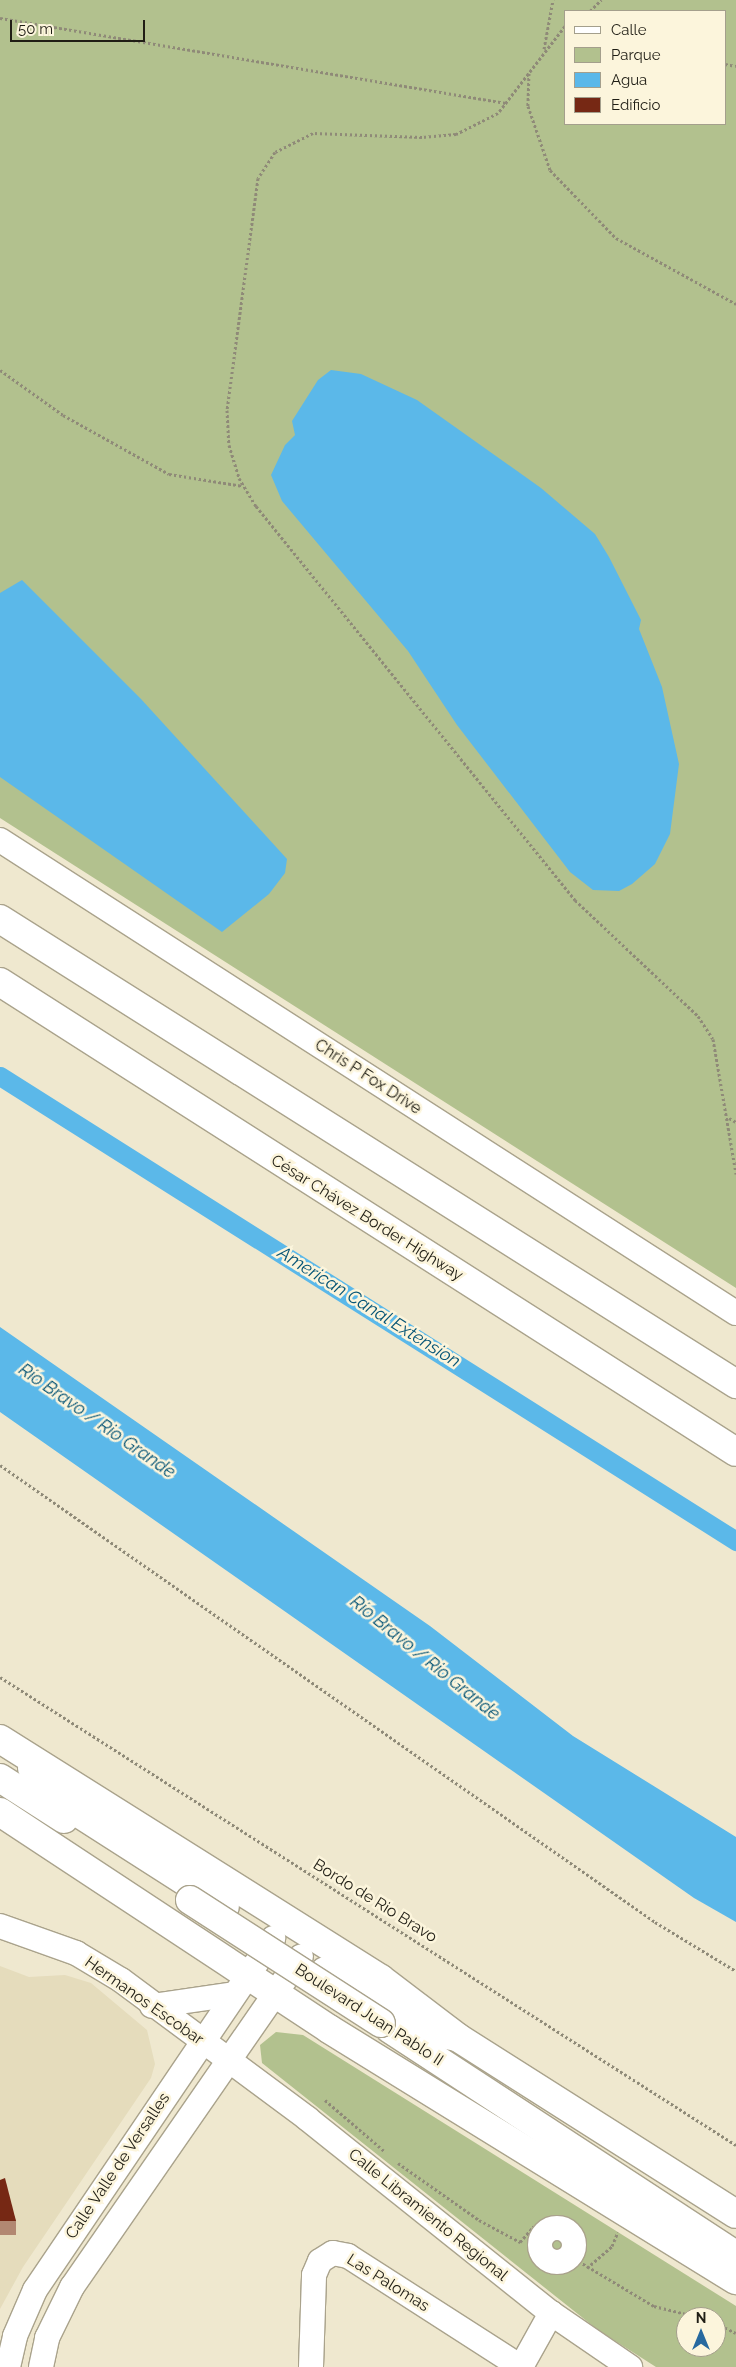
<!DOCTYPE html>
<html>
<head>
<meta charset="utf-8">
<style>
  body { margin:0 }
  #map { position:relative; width:736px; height:2367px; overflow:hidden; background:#efe8cf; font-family:Raleway,sans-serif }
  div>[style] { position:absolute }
  .built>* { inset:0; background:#e5dcbc }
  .green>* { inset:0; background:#b2c18e }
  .water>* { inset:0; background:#5bb8e9 }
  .canal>* { height:19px; margin:-9.5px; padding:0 9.5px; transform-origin:9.5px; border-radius:9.5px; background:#5bb8e9 }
  .path>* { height:3px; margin-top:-1.5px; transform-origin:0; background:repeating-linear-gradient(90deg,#8f8a78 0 2.5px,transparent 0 5px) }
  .roads { filter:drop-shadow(1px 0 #aaa38c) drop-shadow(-1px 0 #aaa38c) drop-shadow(0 1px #aaa38c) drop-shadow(0 -1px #aaa38c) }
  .minor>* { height:24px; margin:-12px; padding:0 12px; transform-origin:12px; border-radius:12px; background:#fff }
  .minor>.ring { margin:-12px; padding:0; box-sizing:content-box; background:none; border:24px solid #fff; border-radius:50% }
  .highway>* { height:28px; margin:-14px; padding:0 14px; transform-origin:14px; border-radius:14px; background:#fff }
  .bridges { filter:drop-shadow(1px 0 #aaa38c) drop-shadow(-1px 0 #aaa38c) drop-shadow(0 1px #aaa38c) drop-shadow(0 -1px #aaa38c) }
  .highway-bridge>* { height:28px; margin:-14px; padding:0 14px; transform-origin:14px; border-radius:14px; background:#fff }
  .wall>* { inset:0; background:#b28872 }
  .building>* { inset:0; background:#762814 }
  span { translate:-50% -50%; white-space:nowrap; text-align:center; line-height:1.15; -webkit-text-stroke:5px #fcf5dc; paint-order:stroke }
  .street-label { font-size:16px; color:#201e15 }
  .water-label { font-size:18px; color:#075576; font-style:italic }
  .legend { position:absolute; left:564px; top:10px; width:162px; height:115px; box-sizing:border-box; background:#fcf5dc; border:1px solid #a49f8c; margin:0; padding:6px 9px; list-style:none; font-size:15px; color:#201e15 }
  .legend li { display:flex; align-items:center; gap:10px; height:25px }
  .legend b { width:25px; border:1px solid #a49f8c }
  .north { position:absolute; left:676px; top:2307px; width:50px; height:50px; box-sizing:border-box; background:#fcf5dc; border:1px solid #a49f8c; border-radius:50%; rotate:0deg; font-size:14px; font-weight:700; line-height:20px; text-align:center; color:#201e15 }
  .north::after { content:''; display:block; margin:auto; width:18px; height:22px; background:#27699f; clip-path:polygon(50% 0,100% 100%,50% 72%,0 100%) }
  .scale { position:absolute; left:10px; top:20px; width:135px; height:22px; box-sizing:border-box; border:2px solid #201e15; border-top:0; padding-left:6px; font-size:15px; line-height:18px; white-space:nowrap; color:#201e15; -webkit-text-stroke:4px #fcf5dc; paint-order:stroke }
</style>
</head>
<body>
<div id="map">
  <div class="built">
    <i style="clip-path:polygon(0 1966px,29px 1977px,65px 1975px,91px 1983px,147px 2030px,155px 2064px,151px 2078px,23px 2267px,0 2309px)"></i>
  </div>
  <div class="green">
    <i style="clip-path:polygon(evenodd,0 0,736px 0,736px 1288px,0 818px,0 0,565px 11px,725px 11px,725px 124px,565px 124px,565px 11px)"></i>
    <i style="clip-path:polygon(evenodd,276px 2032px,303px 2035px,736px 2306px,736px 2367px,656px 2367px,598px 2330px,262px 2063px,260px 2045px,276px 2032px,686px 2317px,716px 2317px,716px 2347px,686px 2347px,686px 2317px)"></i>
  </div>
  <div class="water">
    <i style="clip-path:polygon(331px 370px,361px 374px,417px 400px,541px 488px,595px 534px,609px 557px,641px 620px,639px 629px,662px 687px,679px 764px,670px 834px,655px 864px,632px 884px,619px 891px,593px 890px,570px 872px,457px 725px,408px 651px,282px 501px,271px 475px,285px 445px,295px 435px,292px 421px,318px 380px)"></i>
    <i style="clip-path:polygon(22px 580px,141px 699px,287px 859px,285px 873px,269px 894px,222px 932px,0 777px,0 593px)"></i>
    <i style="clip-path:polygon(0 1327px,430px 1626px,573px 1736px,736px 1837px,736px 1922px,694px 1898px,0 1412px)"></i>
  </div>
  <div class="canal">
    <i style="left:0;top:1076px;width:871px;rotate:32.28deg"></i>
  </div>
  <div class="path">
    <i style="left:590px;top:11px;width:16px;rotate:-45deg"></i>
    <i style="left:0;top:18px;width:513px;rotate:9.54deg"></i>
    <i style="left:565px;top:26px;width:110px;rotate:127.6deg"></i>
    <i style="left:498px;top:113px;width:47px;rotate:153.4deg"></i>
    <i style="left:456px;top:134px;width:34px;rotate:175deg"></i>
    <i style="left:422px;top:137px;width:109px;rotate:-177.9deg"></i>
    <i style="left:313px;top:133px;width:42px;rotate:153.4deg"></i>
    <i style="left:275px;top:152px;width:31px;rotate:123deg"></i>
    <i style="left:258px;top:178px;width:234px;rotate:97.6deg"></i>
    <i style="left:227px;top:410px;width:35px;rotate:87deg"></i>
    <i style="left:229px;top:445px;width:34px;rotate:73deg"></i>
    <i style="left:239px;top:478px;width:33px;rotate:59deg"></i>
    <i style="left:256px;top:506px;width:507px;rotate:51deg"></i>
    <i style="left:575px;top:900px;width:169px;rotate:43.3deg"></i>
    <i style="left:698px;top:1016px;width:27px;rotate:57deg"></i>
    <i style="left:713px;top:1039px;width:137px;rotate:80.3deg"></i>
    <i style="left:544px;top:49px;width:50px;rotate:-79.6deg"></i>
    <i style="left:725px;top:64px;width:11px;rotate:10deg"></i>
    <i style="left:529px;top:73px;width:33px;rotate:92deg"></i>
    <i style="left:528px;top:106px;width:68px;rotate:71deg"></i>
    <i style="left:550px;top:170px;width:95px;rotate:45.9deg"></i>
    <i style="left:616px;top:238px;width:137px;rotate:28.8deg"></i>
    <i style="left:0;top:370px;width:77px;rotate:35.5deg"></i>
    <i style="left:63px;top:415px;width:121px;rotate:29.1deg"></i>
    <i style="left:169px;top:474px;width:75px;rotate:9.2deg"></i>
    <i style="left:729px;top:1118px;width:8px;rotate:30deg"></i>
    <i style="left:0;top:1465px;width:799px;rotate:34.9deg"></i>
    <i style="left:655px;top:1922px;width:95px;rotate:31.2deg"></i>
    <i style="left:0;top:1677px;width:872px;rotate:32.45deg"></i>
    <i style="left:325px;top:2100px;width:78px;rotate:40.8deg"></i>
    <i style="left:398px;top:2163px;width:99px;rotate:35.1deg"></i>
    <i style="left:479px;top:2220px;width:47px;rotate:28.2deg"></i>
    <i style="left:520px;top:2242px;width:21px;rotate:-49deg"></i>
    <i style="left:570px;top:2256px;width:98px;rotate:30.8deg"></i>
    <i style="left:654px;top:2306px;width:45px;rotate:14deg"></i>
    <i style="left:587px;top:2268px;width:33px;rotate:-41deg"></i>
    <i style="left:612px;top:2246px;width:15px;rotate:-67deg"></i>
    <i style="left:716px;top:2323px;width:22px;rotate:27deg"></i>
  </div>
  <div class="roads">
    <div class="minor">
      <i style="left:0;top:840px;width:875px;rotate:32.73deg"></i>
      <i style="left:0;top:1926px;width:81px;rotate:19.6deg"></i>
      <i style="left:76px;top:1953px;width:52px;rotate:31deg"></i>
      <i style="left:121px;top:1980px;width:233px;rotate:36.6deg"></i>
      <i style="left:308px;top:2119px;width:311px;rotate:38.6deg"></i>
      <i style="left:551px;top:2313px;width:96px;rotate:34.4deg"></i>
      <i style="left:152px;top:2006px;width:83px;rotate:-8.3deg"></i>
      <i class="ring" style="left:540px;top:2228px;width:10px;height:10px"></i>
      <i style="left:8px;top:2367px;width:32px;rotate:-77deg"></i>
      <i style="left:15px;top:2336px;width:50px;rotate:-66.5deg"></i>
      <i style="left:35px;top:2290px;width:425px;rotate:-55.9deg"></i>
      <i style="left:41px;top:2367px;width:30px;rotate:-78deg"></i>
      <i style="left:47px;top:2338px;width:57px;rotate:-63.9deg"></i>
      <i style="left:72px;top:2287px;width:402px;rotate:-55.3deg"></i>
      <i style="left:311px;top:2367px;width:92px;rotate:-88.1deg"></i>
      <i style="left:314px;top:2275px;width:15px;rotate:-67deg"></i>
      <i style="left:320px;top:2261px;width:15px;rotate:-32deg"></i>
      <i style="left:333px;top:2253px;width:15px;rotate:11deg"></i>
      <i style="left:348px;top:2256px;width:206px;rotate:32.7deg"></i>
      <i style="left:521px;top:2367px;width:62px;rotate:-60.9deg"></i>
    </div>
    <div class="highway">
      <i style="left:0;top:919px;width:871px;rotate:32.28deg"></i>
      <i style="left:0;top:982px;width:873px;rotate:32.56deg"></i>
      <i style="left:0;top:1739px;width:450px;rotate:32.2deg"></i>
      <i style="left:381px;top:1979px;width:96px;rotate:37.3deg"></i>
      <i style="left:457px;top:2037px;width:330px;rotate:32.4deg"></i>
      <i style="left:32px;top:1768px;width:41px;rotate:50.9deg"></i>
      <i style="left:58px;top:1800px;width:198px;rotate:32.6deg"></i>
      <i style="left:0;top:1778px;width:76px;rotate:32.6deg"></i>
      <i style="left:0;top:1812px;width:394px;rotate:33.4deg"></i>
      <i style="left:329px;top:2029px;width:478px;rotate:31.7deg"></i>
      <i style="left:325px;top:1971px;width:112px;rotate:31.1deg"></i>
      <i style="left:421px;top:2029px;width:32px;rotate:13deg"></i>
      <i style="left:390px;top:2029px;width:413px;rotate:33.2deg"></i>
    </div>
  </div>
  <div class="bridges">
    <div class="highway-bridge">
      <i style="left:190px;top:1900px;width:227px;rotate:32.8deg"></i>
    </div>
  </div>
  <div class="wall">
    <i style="clip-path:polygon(0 2180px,16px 2221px,16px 2235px,0 2235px)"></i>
  </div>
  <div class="building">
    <i style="clip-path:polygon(5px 2178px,16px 2221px,0 2221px,0 2180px)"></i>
  </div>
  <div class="street-label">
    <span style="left:368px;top:1077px;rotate:33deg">Chris P Fox Drive</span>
    <span style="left:367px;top:1218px;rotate:32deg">César Chávez Border Highway</span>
    <span style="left:375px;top:1901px;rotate:32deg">Bordo de Rio Bravo</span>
    <span style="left:144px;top:2001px;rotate:35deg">Hermanos Escobar</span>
    <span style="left:369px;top:2015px;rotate:33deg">Boulevard Juan Pablo II</span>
    <span style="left:118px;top:2166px;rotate:-56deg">Calle Valle de Versalles</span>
    <span style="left:428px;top:2215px;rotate:39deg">Calle Libramiento Regional</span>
    <span style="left:388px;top:2283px;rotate:32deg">Las Palomas</span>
  </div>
  <div class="water-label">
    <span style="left:369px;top:1307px;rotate:32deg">American Canal Extension</span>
    <span style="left:97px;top:1421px;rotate:35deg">Río Bravo / Rio Grande</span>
    <span style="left:425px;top:1658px;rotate:39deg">Río Bravo / Rio Grande</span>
  </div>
  <ul class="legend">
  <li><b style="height:6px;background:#fff"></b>Calle</li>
  <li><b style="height:14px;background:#b2c18e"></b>Parque</li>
  <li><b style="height:14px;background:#5bb8e9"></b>Agua</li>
  <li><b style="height:14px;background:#762814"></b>Edificio</li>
  </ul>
  <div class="north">N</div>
  <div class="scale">50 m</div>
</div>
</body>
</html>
